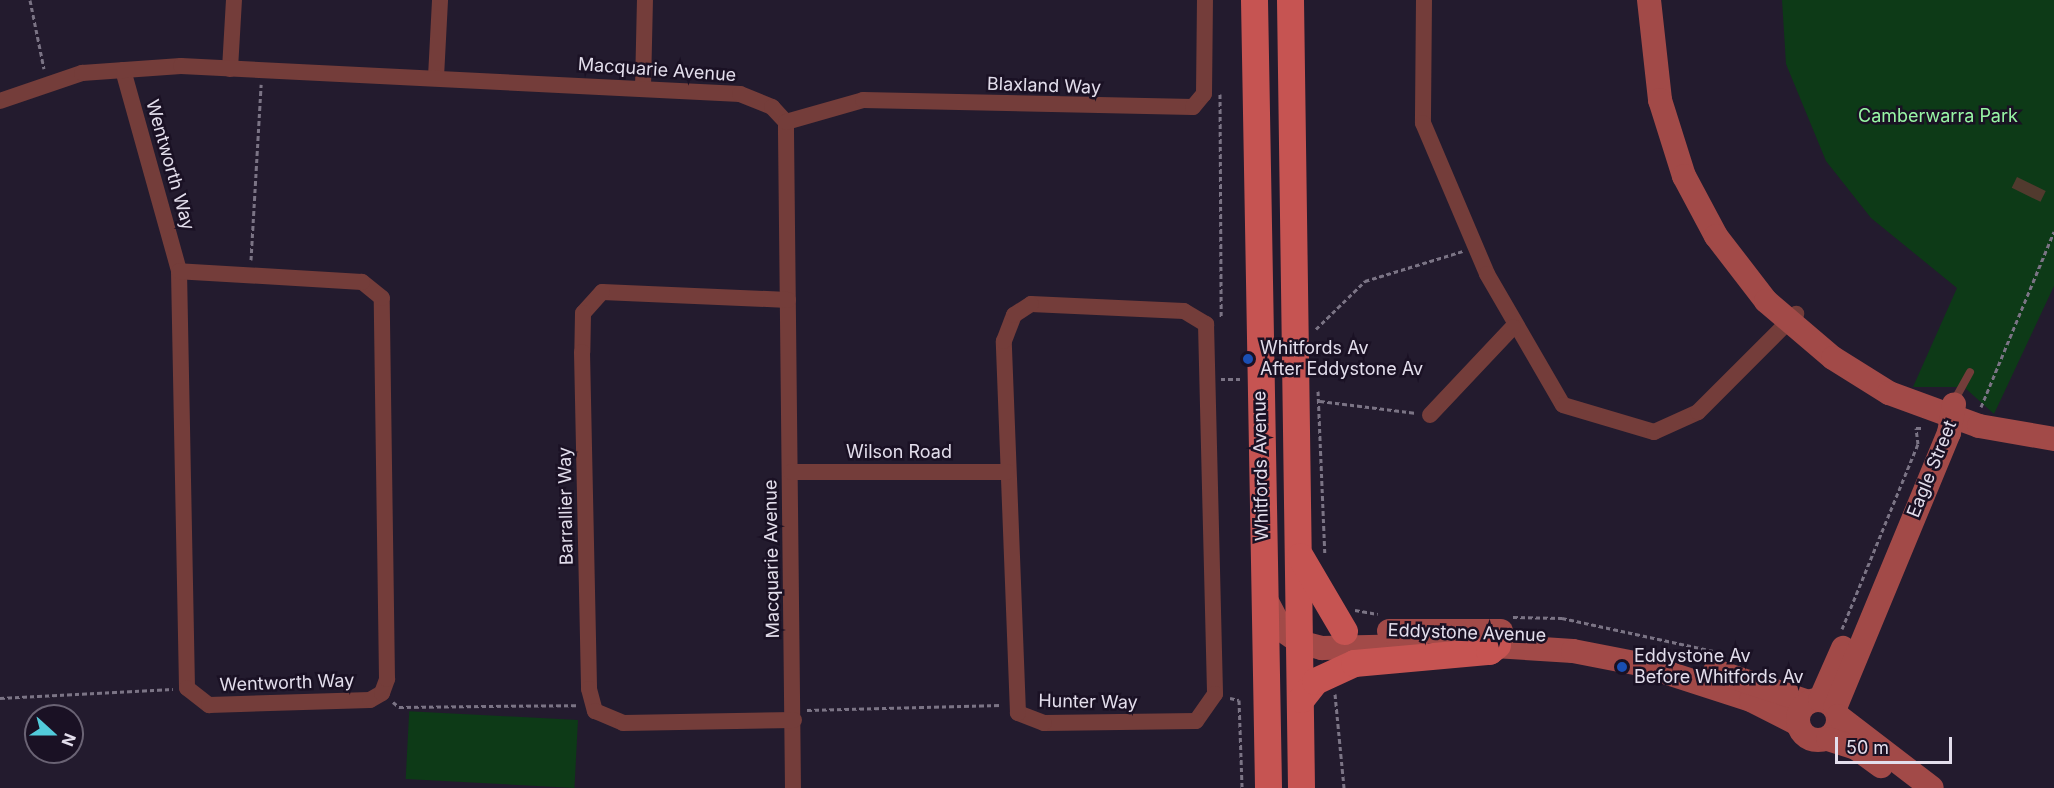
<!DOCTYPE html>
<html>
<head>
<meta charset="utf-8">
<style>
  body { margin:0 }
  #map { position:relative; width:2054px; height:788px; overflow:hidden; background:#231b2e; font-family:Inter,sans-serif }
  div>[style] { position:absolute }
  .green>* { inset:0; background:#0d3a17; transform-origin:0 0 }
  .building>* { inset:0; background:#513a2e; transform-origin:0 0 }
  .path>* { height:3px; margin-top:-1.5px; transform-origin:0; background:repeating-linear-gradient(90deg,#7b7485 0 4.5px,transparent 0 7.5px) }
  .lane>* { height:8px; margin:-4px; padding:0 4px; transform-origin:4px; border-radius:4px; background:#743d3a }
  .street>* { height:16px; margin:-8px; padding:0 8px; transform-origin:8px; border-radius:8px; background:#743d3a }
  .secondary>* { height:24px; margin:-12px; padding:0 12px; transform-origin:12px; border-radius:12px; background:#a24a48 }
  .secondary>.ring { margin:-12px; padding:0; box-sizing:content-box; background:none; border:24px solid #a24a48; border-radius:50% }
  .primary>* { height:27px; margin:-13.5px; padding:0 13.5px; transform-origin:13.5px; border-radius:13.5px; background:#c65452 }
  .dots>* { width:16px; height:16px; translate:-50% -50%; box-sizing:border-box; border:3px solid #1a1124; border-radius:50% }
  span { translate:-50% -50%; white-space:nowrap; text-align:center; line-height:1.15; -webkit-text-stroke:5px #1a1124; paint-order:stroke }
  .street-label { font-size:18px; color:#e3deec }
  .park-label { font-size:18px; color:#98f6a5 }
  .poi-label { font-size:18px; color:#e3deec }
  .left { translate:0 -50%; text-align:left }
  .north { position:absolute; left:24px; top:704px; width:60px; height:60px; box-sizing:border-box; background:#1a1124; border:2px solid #6a6374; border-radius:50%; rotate:111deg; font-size:16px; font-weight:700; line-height:24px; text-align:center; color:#e3deec }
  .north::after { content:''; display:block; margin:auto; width:21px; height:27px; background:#52cbda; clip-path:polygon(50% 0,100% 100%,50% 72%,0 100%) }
  .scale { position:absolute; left:1835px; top:737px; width:117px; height:27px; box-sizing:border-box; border:3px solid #e3deec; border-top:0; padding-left:8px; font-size:18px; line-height:21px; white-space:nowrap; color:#e3deec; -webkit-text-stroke:4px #1a1124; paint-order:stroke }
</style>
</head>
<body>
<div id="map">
  <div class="green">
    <i style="clip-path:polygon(1782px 0,2054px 0,2054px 286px,1994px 414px,1964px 387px,1913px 387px,1957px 288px,1871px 218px,1826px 161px,1786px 64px)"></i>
    <i style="left:578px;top:720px;width:68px;height:169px;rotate:93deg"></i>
  </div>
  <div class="building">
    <i style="left:2017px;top:177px;width:32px;height:12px;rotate:26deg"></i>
  </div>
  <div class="path">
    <i style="left:30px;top:0;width:70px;rotate:78.5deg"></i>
    <i style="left:1220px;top:94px;width:224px;rotate:89.7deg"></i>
    <i style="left:251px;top:260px;width:176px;rotate:-86.7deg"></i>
    <i style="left:1316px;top:329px;width:69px;rotate:-44.4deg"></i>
    <i style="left:1365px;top:281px;width:102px;rotate:-17deg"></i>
    <i style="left:1221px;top:379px;width:21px"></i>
    <i style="left:1318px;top:391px;width:164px;rotate:87.6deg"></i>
    <i style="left:1320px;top:401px;width:97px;rotate:7.1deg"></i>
    <i style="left:1981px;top:407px;width:190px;rotate:-67.4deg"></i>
    <i style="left:1355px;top:610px;width:23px;rotate:10deg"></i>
    <i style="left:1513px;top:617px;width:49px;rotate:1.2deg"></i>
    <i style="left:1562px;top:618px;width:155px;rotate:12.3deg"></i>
    <i style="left:1842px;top:629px;width:200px;rotate:-67.7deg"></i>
    <i style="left:1918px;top:444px;width:16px;rotate:-97deg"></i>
    <i style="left:1916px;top:428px;width:8px"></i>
    <i style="left:1335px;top:694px;width:94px;rotate:84.5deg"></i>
    <i style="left:0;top:698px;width:173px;rotate:-3deg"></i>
    <i style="left:1230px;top:698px;width:9px;rotate:13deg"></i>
    <i style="left:1239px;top:700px;width:88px;rotate:88deg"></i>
    <i style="left:393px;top:702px;width:8px;rotate:40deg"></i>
    <i style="left:399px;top:707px;width:178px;rotate:-0.6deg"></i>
    <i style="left:807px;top:710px;width:194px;rotate:-1.5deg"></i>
  </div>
  <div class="lane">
    <i style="left:1954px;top:401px;width:33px;rotate:-61deg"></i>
  </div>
  <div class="street">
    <i style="left:1424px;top:0;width:123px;rotate:90.5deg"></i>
    <i style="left:1423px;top:123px;width:164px;rotate:67deg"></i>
    <i style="left:1487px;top:274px;width:151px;rotate:59.9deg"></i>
    <i style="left:1563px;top:405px;width:95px;rotate:16.5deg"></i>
    <i style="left:1654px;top:432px;width:48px;rotate:-24.4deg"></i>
    <i style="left:1698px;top:412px;width:139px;rotate:-45deg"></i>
    <i style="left:230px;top:69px;width:69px;rotate:-86.7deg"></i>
    <i style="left:123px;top:70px;width:209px;rotate:74.4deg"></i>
    <i style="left:179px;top:271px;width:417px;rotate:88.9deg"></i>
    <i style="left:187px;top:688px;width:28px;rotate:38deg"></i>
    <i style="left:209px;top:705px;width:161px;rotate:-1.8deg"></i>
    <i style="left:370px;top:700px;width:14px;rotate:-30deg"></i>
    <i style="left:382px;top:693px;width:15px;rotate:-70deg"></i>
    <i style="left:387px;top:679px;width:381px;rotate:-90.8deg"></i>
    <i style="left:382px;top:298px;width:26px;rotate:-141deg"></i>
    <i style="left:362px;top:282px;width:183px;rotate:-176.6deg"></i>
    <i style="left:436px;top:77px;width:77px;rotate:-87deg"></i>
    <i style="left:643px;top:87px;width:87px;rotate:-88.7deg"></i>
    <i style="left:0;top:101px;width:87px;rotate:-18.9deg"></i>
    <i style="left:82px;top:73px;width:99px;rotate:-4deg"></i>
    <i style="left:181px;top:66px;width:560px;rotate:2.87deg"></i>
    <i style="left:740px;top:94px;width:35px;rotate:22deg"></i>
    <i style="left:772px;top:107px;width:21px;rotate:47deg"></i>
    <i style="left:786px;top:122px;width:10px;rotate:90deg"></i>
    <i style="left:786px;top:132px;width:656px;rotate:89.39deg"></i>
    <i style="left:786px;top:122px;width:80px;rotate:-15.9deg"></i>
    <i style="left:863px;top:100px;width:330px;rotate:1.2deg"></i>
    <i style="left:1193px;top:107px;width:17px;rotate:-50deg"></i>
    <i style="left:1204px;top:94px;width:94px;rotate:-89.4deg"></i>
    <i style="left:788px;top:300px;width:186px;rotate:-177.5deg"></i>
    <i style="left:602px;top:292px;width:28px;rotate:132deg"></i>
    <i style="left:583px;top:313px;width:39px;rotate:91deg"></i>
    <i style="left:582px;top:352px;width:337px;rotate:88.8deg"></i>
    <i style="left:589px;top:689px;width:23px;rotate:75deg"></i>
    <i style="left:595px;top:711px;width:30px;rotate:23deg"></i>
    <i style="left:623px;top:723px;width:171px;rotate:-1deg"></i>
    <i style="left:1031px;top:304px;width:153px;rotate:2.6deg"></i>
    <i style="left:1184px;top:311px;width:26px;rotate:31deg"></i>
    <i style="left:1206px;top:324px;width:370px;rotate:88.6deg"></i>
    <i style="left:1215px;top:694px;width:33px;rotate:125deg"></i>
    <i style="left:1196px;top:721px;width:152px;rotate:179.2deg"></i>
    <i style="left:1044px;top:723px;width:28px;rotate:-159deg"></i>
    <i style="left:1018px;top:713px;width:372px;rotate:-92.2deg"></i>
    <i style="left:1004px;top:341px;width:28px;rotate:-69deg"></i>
    <i style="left:1014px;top:315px;width:20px;rotate:-33deg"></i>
    <i style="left:1430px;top:415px;width:121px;rotate:-46.7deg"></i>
    <i style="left:791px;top:472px;width:216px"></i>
  </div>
  <div class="secondary">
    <i style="left:1649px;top:0;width:101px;rotate:83.7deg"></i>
    <i style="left:1660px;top:100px;width:80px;rotate:72.5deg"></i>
    <i style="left:1684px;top:176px;width:68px;rotate:61.9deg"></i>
    <i style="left:1716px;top:236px;width:82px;rotate:52.4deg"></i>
    <i style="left:1766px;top:301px;width:88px;rotate:40.4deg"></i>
    <i style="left:1833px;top:358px;width:66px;rotate:32deg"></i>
    <i style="left:1889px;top:393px;width:96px;rotate:20.1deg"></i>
    <i style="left:1979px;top:426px;width:76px;rotate:9.8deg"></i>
    <i style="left:1265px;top:598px;width:36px;rotate:62deg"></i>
    <i style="left:1282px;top:630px;width:21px;rotate:35deg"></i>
    <i style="left:1299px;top:642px;width:24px;rotate:15deg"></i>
    <i style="left:1322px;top:648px;width:94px;rotate:-1.2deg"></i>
    <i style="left:1389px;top:631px;width:112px"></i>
    <i style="left:1478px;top:645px;width:95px;rotate:3.6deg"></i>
    <i style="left:1573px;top:651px;width:68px;rotate:11deg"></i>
    <i style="left:1640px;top:664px;width:117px;rotate:18deg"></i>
    <i style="left:1751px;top:700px;width:53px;rotate:27.1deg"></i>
    <i style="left:1715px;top:671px;width:99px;rotate:18.3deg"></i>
    <i class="ring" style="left:1798px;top:700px;width:16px;height:16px"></i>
    <i style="left:1820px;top:700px;width:57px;rotate:-66.1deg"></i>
    <i style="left:1835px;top:708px;width:298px;rotate:-67.5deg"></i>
    <i style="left:1949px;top:433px;width:29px;rotate:-80deg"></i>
    <i style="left:1838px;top:716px;width:118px;rotate:37.5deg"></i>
    <i style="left:1828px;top:739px;width:29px;rotate:18deg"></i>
    <i style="left:1856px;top:748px;width:31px;rotate:36deg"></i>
  </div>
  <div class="primary">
    <i style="left:1254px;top:0;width:788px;rotate:88.98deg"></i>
    <i style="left:1290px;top:0;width:788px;rotate:89.2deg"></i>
    <i style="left:1300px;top:556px;width:87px;rotate:59.6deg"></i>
    <i style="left:1301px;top:699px;width:23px;rotate:-52deg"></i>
    <i style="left:1315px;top:681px;width:43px;rotate:-24.8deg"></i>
    <i style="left:1354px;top:663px;width:136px;rotate:-5.1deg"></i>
    <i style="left:1489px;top:651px;width:10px;rotate:-37deg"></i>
  </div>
  <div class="dots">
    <i style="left:1248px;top:359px;background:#1a4fb4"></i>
    <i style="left:1622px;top:667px;background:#1a4fb4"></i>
  </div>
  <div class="street-label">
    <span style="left:657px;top:70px;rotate:4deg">Macquarie Avenue</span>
    <span style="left:1044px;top:86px;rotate:2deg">Blaxland Way</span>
    <span style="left:170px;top:165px;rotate:74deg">Wentworth Way</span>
    <span style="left:899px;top:452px">Wilson Road</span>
    <span style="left:1261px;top:466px;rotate:-91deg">Whitfords Avenue</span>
    <span style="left:1932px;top:469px;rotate:-68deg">Eagle Street</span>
    <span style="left:566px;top:506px;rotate:-91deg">Barrallier Way</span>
    <span style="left:772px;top:559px;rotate:-91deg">Macquarie Avenue</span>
    <span style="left:1467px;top:633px;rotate:2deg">Eddystone Avenue</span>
    <span style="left:287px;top:683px;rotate:-2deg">Wentworth Way</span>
    <span style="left:1088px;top:702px;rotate:1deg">Hunter Way</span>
  </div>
  <div class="park-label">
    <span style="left:1938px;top:116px">Camberwarra Park</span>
  </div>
  <div class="poi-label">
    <span class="left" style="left:1260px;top:359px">Whitfords Av<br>After Eddystone Av</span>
    <span class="left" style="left:1634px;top:667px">Eddystone Av<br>Before Whitfords Av</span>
  </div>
  <div class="north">N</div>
  <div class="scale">50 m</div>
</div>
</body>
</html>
